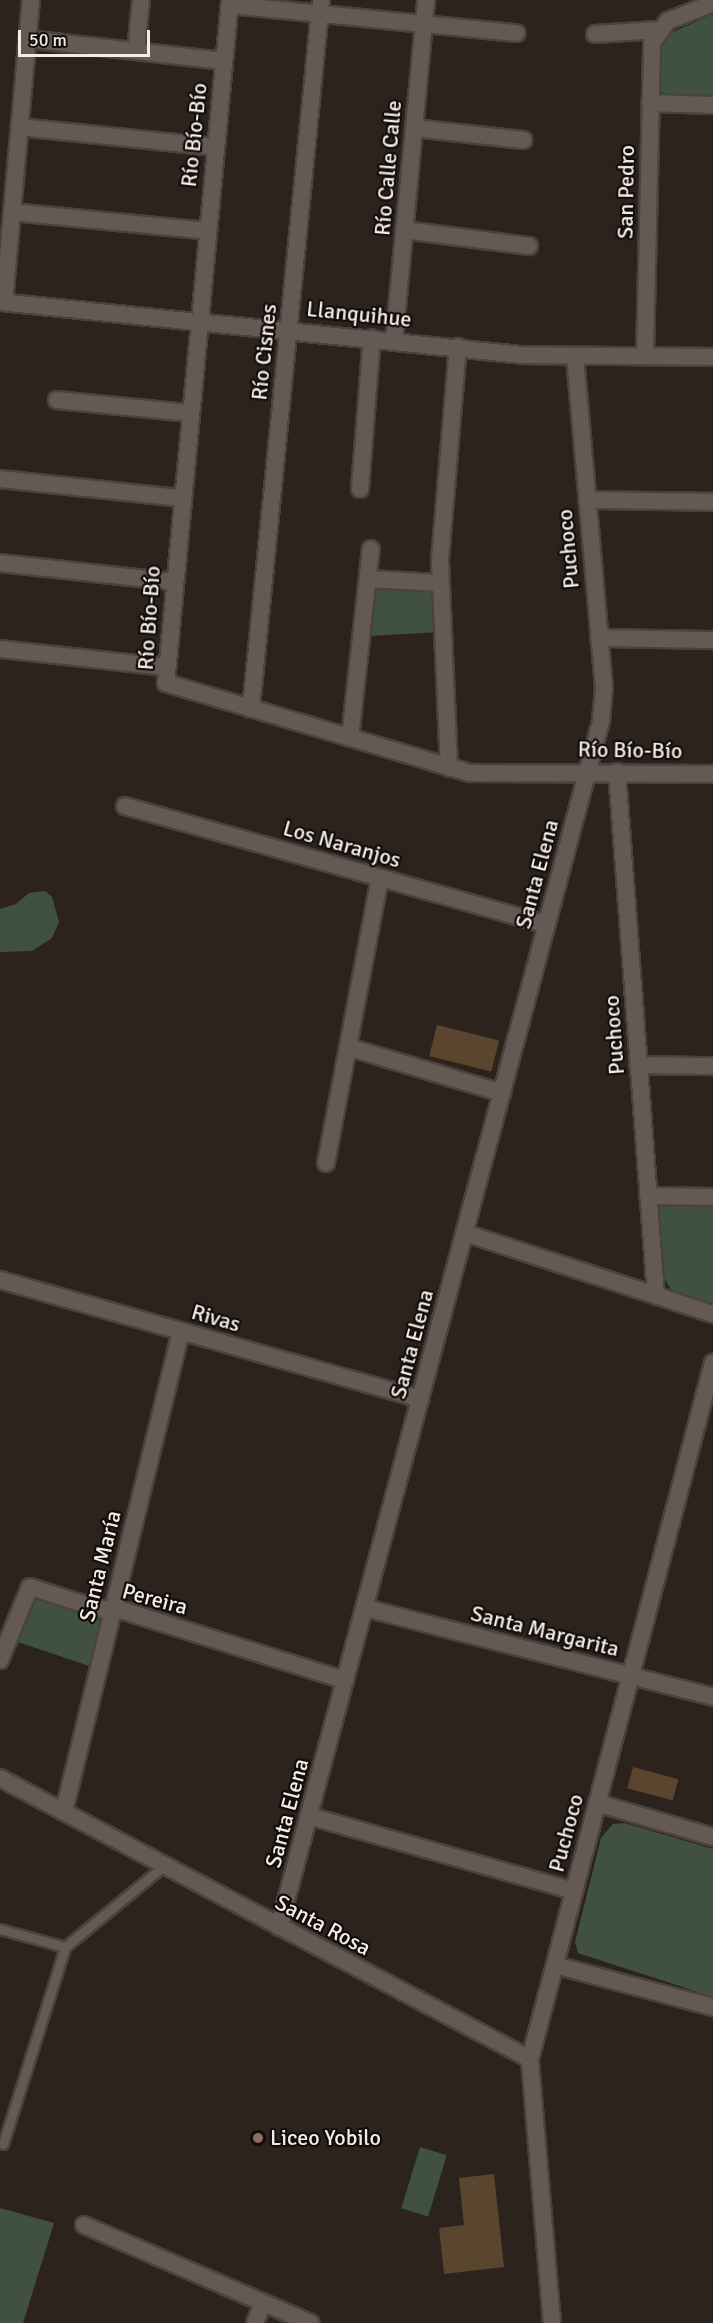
<!DOCTYPE html>
<html>
<head>
<meta charset="utf-8">
<style>
  body { margin:0 }
  #map { position:relative; width:713px; height:2323px; overflow:hidden; background:#2d231d; font-family:Signika,sans-serif }
  div>[style] { position:absolute }
  .green>* { inset:0; background:#415141; transform-origin:0 0 }
  .building>* { inset:0; background:#5a452e; transform-origin:0 0 }
  .roads { filter:drop-shadow(2px 0 #4a423d) drop-shadow(-2px 0 #4a423d) drop-shadow(0 2px #4a423d) drop-shadow(0 -2px #4a423d) }
  .service>* { height:9px; margin:-4.5px; padding:0 4.5px; transform-origin:4.5px; border-radius:4.5px; background:#655a53 }
  .minor>* { height:16px; margin:-8px; padding:0 8px; transform-origin:8px; border-radius:8px; background:#655a53 }
  .dots>* { width:16px; height:16px; translate:-50% -50%; box-sizing:border-box; border:3px solid #120d0b; border-radius:50% }
  span { translate:-50% -50%; white-space:nowrap; text-align:center; line-height:1.15; -webkit-text-stroke:4.5px #120d0b; paint-order:stroke }
  .street-label { font-size:22px; color:#f3ece8 }
  .poi-label { font-size:22px; color:#f3ece8 }
  .left { translate:0 -50%; text-align:left }
  .scale { position:absolute; left:18px; top:30px; width:132px; height:27px; box-sizing:border-box; border:3px solid #f3ece8; border-top:0; padding-left:8px; font-size:18px; line-height:21px; white-space:nowrap; color:#f3ece8; -webkit-text-stroke:4px #120d0b; paint-order:stroke }
</style>
</head>
<body>
<div id="map">
  <div class="green">
    <i style="clip-path:polygon(713px 14px,713px 99px,669px 99px,659px 89px,658px 52px,662px 37px)"></i>
    <i style="clip-path:polygon(380px 584px,435px 590px,439px 632px,370px 636px,371px 588px)"></i>
    <i style="clip-path:polygon(45px 891px,52px 897px,59px 922px,52px 938px,32px 951px,0 952px,0 909px,16px 904px,29px 893px)"></i>
    <i style="clip-path:polygon(658px 1203px,713px 1206px,713px 1304px,672px 1291px,665px 1280px)"></i>
    <i style="clip-path:polygon(40px 1598px,97px 1616px,100px 1622px,89px 1666px,18px 1642px,32px 1599px)"></i>
    <i style="clip-path:polygon(625px 1823px,713px 1849px,713px 1997px,578px 1953px,575px 1942px,601px 1838px,613px 1824px)"></i>
    <i style="left:420px;top:2147px;width:28px;height:64px;rotate:17deg"></i>
    <i style="clip-path:polygon(0 2208px,54px 2223px,23px 2323px,0 2323px)"></i>
  </div>
  <div class="building">
    <i style="left:437px;top:1025px;width:64px;height:32px;rotate:14deg"></i>
    <i style="left:633px;top:1767px;width:47px;height:22px;rotate:15deg"></i>
    <i style="clip-path:polygon(494px 2174px,504px 2267px,444px 2274px,439px 2228px,464px 2225px,459px 2178px)"></i>
  </div>
  <div class="roads">
    <div class="service">
      <i style="left:0;top:1929px;width:67px;rotate:15.5deg"></i>
      <i style="left:3px;top:2144px;width:207px;rotate:-72.5deg"></i>
      <i style="left:65px;top:1947px;width:129px;rotate:-39.4deg"></i>
    </div>
    <div class="minor">
      <i style="left:230px;top:0;width:686px;rotate:95.35deg"></i>
      <i style="left:166px;top:683px;width:316px;rotate:16.5deg"></i>
      <i style="left:469px;top:773px;width:244px;rotate:0.2deg"></i>
      <i style="left:230px;top:5px;width:288px;rotate:5.6deg"></i>
      <i style="left:595px;top:34px;width:63px;rotate:-3.6deg"></i>
      <i style="left:27px;top:39px;width:198px;rotate:6.4deg"></i>
      <i style="left:136px;top:51px;width:51px;rotate:-84.4deg"></i>
      <i style="left:650px;top:103px;width:63px;rotate:1.8deg"></i>
      <i style="left:19px;top:127px;width:198px;rotate:5.8deg"></i>
      <i style="left:414px;top:128px;width:110px;rotate:6.3deg"></i>
      <i style="left:12px;top:212px;width:197px;rotate:5.5deg"></i>
      <i style="left:404px;top:230px;width:126px;rotate:7.3deg"></i>
      <i style="left:0;top:302px;width:525px;rotate:5.8deg"></i>
      <i style="left:522px;top:355px;width:191px;rotate:0.6deg"></i>
      <i style="left:4px;top:302px;width:303px;rotate:-84.9deg"></i>
      <i style="left:394px;top:340px;width:342px;rotate:-84.6deg"></i>
      <i style="left:645px;top:356px;width:313px;rotate:-88.7deg"></i>
      <i style="left:652px;top:43px;width:27px;rotate:-54deg"></i>
      <i style="left:668px;top:21px;width:48px;rotate:-21.8deg"></i>
      <i style="left:57px;top:400px;width:134px;rotate:5.6deg"></i>
      <i style="left:0;top:479px;width:183px;rotate:6deg"></i>
      <i style="left:360px;top:489px;width:151px;rotate:-85.5deg"></i>
      <i style="left:587px;top:500px;width:126px;rotate:0.9deg"></i>
      <i style="left:0;top:563px;width:175px;rotate:6.2deg"></i>
      <i style="left:368px;top:579px;width:71px;rotate:3.2deg"></i>
      <i style="left:599px;top:638px;width:114px;rotate:1deg"></i>
      <i style="left:0;top:649px;width:167px;rotate:6.2deg"></i>
      <i style="left:251px;top:709px;width:712px;rotate:-84.36deg"></i>
      <i style="left:350px;top:738px;width:190px;rotate:-83.7deg"></i>
      <i style="left:449px;top:768px;width:208px;rotate:-92.5deg"></i>
      <i style="left:440px;top:560px;width:214px;rotate:-85.2deg"></i>
      <i style="left:617px;top:772px;width:525px;rotate:85.74deg"></i>
      <i style="left:125px;top:806px;width:438px;rotate:15.7deg"></i>
      <i style="left:348px;top:1047px;width:161px;rotate:16.6deg"></i>
      <i style="left:638px;top:1065px;width:75px;rotate:0.8deg"></i>
      <i style="left:326px;top:1163px;width:290px;rotate:-79.3deg"></i>
      <i style="left:648px;top:1196px;width:65px;rotate:0.9deg"></i>
      <i style="left:465px;top:1233px;width:261px;rotate:18.1deg"></i>
      <i style="left:0;top:1280px;width:437px;rotate:15.8deg"></i>
      <i style="left:365px;top:1608px;width:359px;rotate:14.3deg"></i>
      <i style="left:0;top:1660px;width:79px;rotate:-67.7deg"></i>
      <i style="left:30px;top:1587px;width:72px;rotate:17.7deg"></i>
      <i style="left:99px;top:1609px;width:22px;rotate:3deg"></i>
      <i style="left:121px;top:1610px;width:235px;rotate:17.4deg"></i>
      <i style="left:0;top:1778px;width:600px;rotate:27.93deg"></i>
      <i style="left:597px;top:1803px;width:121px;rotate:16.3deg"></i>
      <i style="left:64px;top:1811px;width:494px;rotate:-76.3deg"></i>
      <i style="left:309px;top:1816px;width:275px;rotate:15.8deg"></i>
      <i style="left:279px;top:1927px;width:1248px;rotate:-75.05deg"></i>
      <i style="left:601px;top:721px;width:33px;rotate:-85deg"></i>
      <i style="left:604px;top:688px;width:332px;rotate:-95deg"></i>
      <i style="left:555px;top:1965px;width:163px;rotate:14.9deg"></i>
      <i style="left:84px;top:2225px;width:247px;rotate:23.4deg"></i>
      <i style="left:255px;top:2323px;width:22px;rotate:-69deg"></i>
      <i style="left:552px;top:2323px;width:265px;rotate:-94.8deg"></i>
      <i style="left:530px;top:2059px;width:720px;rotate:-75.27deg"></i>
    </div>
  </div>
  <div class="dots">
    <i style="left:258px;top:2138px;background:#8d6e63"></i>
  </div>
  <div class="street-label">
    <span style="left:194px;top:135px;rotate:-84deg">Río Bío-Bío</span>
    <span style="left:388px;top:168px;rotate:-85deg">Río Calle Calle</span>
    <span style="left:626px;top:192px;rotate:-89deg">San Pedro</span>
    <span style="left:359px;top:314px;rotate:6deg">Llanquihue</span>
    <span style="left:264px;top:352px;rotate:-84deg">Río Cisnes</span>
    <span style="left:568px;top:549px;rotate:-95deg">Puchoco</span>
    <span style="left:149px;top:618px;rotate:-86deg">Río Bío-Bío</span>
    <span style="left:630px;top:750px;rotate:1deg">Río Bío-Bío</span>
    <span style="left:342px;top:844px;rotate:16deg">Los Naranjos</span>
    <span style="left:537px;top:874px;rotate:-75deg">Santa Elena</span>
    <span style="left:614px;top:1035px;rotate:-94deg">Puchoco</span>
    <span style="left:216px;top:1318px;rotate:16deg">Rivas</span>
    <span style="left:412px;top:1344px;rotate:-75deg">Santa Elena</span>
    <span style="left:100px;top:1566px;rotate:-76deg">Santa María</span>
    <span style="left:155px;top:1599px;rotate:15deg">Pereira</span>
    <span style="left:545px;top:1631px;rotate:14deg">Santa Margarita</span>
    <span style="left:287px;top:1813px;rotate:-75deg">Santa Elena</span>
    <span style="left:566px;top:1833px;rotate:-75deg">Puchoco</span>
    <span style="left:323px;top:1925px;rotate:28deg">Santa Rosa</span>
  </div>
  <div class="poi-label">
    <span class="left" style="left:270px;top:2138px">Liceo Yobilo</span>
  </div>
  <div class="scale">50 m</div>
</div>
</body>
</html>
